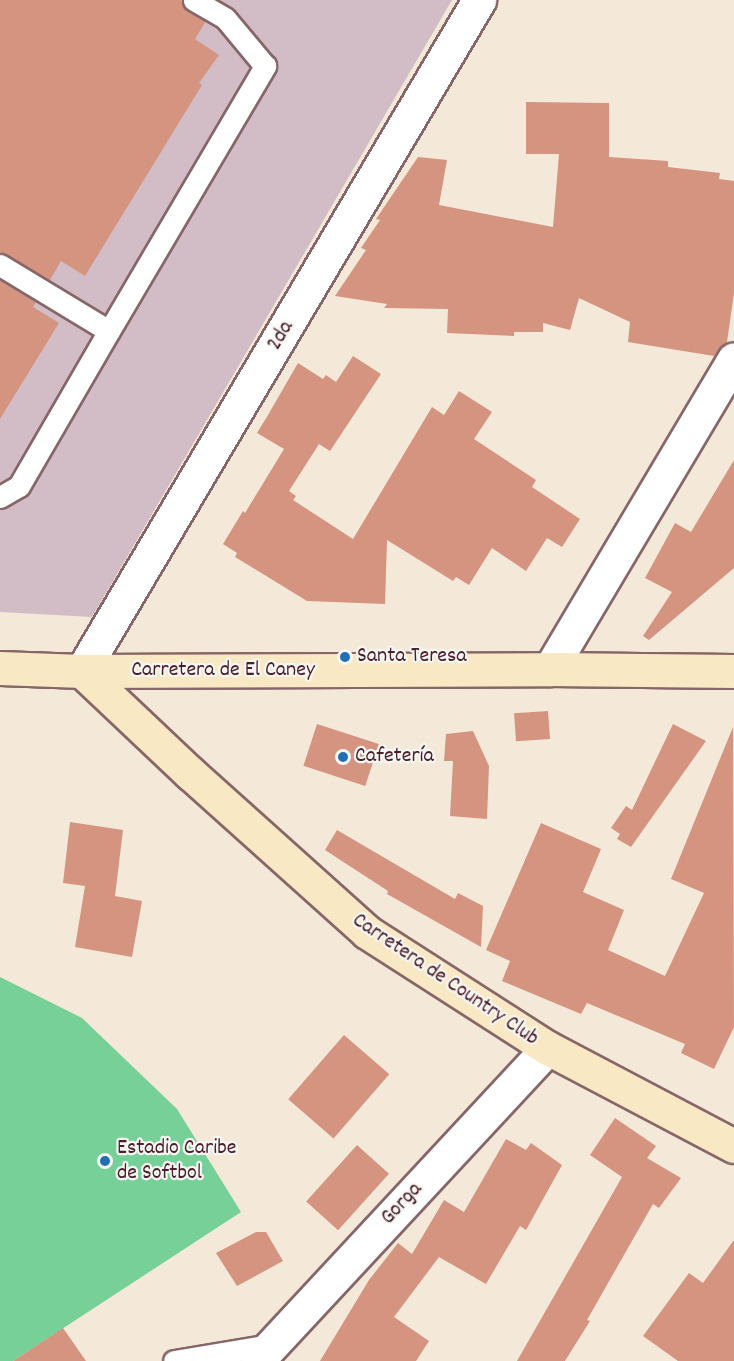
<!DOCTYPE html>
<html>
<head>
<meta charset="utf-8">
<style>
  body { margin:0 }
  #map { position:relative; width:734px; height:1361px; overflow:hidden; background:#f4e9d8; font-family:Dekko,sans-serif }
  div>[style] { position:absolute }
  .industrial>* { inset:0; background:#d2bdc6 }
  .green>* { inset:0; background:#76d097 }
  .building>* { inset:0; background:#d49480; transform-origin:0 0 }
  .roads { filter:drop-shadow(2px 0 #866668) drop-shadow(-2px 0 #866668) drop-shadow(0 2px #866668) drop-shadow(0 -2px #866668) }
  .lane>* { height:21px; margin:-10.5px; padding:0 10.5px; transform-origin:10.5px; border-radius:10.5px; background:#fff }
  .street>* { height:33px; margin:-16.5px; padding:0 16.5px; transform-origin:16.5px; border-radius:16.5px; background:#fff }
  .secondary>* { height:33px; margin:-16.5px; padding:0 16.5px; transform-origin:16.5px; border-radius:16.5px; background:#f8e8c3 }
  .dots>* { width:16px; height:16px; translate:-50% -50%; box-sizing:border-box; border:3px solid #f6f6f2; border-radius:50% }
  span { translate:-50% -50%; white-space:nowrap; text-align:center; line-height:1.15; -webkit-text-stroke:4.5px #f6f6f2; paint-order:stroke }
  .street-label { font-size:22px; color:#4a1f2b }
  .poi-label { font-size:22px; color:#4a1f2b }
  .left { translate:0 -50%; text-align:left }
</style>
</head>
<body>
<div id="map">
  <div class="industrial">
    <i style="clip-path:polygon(0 0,452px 0,92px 617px,0 612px)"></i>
  </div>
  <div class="green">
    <i style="clip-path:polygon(0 977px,82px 1018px,177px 1109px,241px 1212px,13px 1361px,0 1361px)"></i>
  </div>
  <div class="building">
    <i style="clip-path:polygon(0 0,181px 0,187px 11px,206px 21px,195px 39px,219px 55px,199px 83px,202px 85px,85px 276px,61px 261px,50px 280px,0 252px)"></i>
    <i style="clip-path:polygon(526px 102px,609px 103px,609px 157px,668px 161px,668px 167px,720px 173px,719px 179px,734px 181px,734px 293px,727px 342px,714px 356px,628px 342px,630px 322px,579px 298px,570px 330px,543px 323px,543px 332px,514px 332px,514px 336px,447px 333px,448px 309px,384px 308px,387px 304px,335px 296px,366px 250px,361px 248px,380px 220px,376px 219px,418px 157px,447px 160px,439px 205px,553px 227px,559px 154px,526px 154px)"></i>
    <i style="clip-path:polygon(0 280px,36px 302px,33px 307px,59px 323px,0 419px)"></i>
    <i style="clip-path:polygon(353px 356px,381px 374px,330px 451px,319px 444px,289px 491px,296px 496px,293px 500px,353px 539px,432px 407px,444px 415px,459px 391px,492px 412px,474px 439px,536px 480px,532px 487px,580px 519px,562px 547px,547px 538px,526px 571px,492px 548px,469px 585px,456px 577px,453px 581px,387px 540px,385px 604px,307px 601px,235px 557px,237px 553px,223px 544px,243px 511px,245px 513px,284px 449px,257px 433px,268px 415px,298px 363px,323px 379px,326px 375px,336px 382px)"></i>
    <i style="clip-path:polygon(734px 460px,734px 568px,649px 640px,643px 636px,672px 592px,645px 578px,675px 523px,691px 532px)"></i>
    <i style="left:548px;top:711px;width:28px;height:34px;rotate:86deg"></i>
    <i style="left:317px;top:724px;width:65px;height:44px;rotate:18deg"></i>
    <i style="clip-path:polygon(673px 724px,706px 741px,631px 847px,617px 839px,620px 834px,611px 828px,626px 806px,632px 810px)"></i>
    <i style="clip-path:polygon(733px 727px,734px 1027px,714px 1069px,681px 1053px,685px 1044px,587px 1003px,581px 1014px,502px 981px,510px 961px,486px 950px,541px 823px,601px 849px,583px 892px,624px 910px,608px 950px,665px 976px,704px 893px,671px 879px)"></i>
    <i style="clip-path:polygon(473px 731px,489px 766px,487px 819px,450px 816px,453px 761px,444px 761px,446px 734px)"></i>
    <i style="clip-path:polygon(70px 822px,123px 830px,115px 896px,142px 901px,132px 957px,75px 947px,85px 886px,63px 883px)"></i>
    <i style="clip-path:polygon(337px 830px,455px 899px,458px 893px,483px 906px,481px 947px,387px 894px,388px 891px,325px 850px)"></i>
    <i style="left:344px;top:1035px;width:60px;height:85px;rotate:41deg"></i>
    <i style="clip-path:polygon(615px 1118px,656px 1146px,647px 1158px,681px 1178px,659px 1208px,653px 1204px,587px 1320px,590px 1321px,565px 1361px,517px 1361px,622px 1177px,590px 1155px)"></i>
    <i style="clip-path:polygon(506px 1139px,526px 1150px,531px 1143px,562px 1165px,526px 1230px,520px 1226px,486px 1284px,439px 1257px,394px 1317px,429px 1341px,416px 1361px,320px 1361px,369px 1280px,398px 1243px,412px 1254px,444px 1200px,464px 1212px)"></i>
    <i style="left:357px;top:1145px;width:43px;height:76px;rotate:42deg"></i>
    <i style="clip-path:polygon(256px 1232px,266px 1232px,283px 1261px,237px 1286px,216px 1253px)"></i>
    <i style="clip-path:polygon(734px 1240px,734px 1361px,678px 1361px,643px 1336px,689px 1273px,703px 1283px)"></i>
    <i style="clip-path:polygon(63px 1328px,86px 1361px,13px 1361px)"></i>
  </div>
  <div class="roads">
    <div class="lane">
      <i style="left:0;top:265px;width:127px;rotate:31.2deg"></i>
      <i style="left:109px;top:331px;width:308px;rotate:-59.5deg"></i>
      <i style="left:265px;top:66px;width:62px;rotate:-129.8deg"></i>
      <i style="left:225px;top:18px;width:36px;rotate:-150deg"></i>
      <i style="left:0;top:497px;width:22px;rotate:-30deg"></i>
      <i style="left:19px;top:486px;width:179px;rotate:-59.9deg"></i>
      <i style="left:174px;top:1361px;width:97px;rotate:-9.5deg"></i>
    </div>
    <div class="street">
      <i style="left:550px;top:669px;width:360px;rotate:-59.3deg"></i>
      <i style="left:82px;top:671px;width:780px;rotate:-59.39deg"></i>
      <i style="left:257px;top:1361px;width:427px;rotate:-47.1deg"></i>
    </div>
    <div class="secondary">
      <i style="left:0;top:668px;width:82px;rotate:2.1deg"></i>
      <i style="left:82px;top:671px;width:468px;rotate:-0.2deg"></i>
      <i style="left:550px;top:669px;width:184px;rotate:0.6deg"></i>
      <i style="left:82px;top:671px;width:149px;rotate:43.4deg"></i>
      <i style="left:190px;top:773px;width:238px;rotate:41.9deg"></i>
      <i style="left:367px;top:932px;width:215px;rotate:32.7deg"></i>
      <i style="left:548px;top:1048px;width:210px;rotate:27.8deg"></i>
    </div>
  </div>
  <div class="dots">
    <i style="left:345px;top:657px;background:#1f6fb2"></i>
    <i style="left:343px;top:757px;background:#1f6fb2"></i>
    <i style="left:105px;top:1161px;background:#1f6fb2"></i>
  </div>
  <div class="street-label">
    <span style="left:281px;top:336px;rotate:-59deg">2da</span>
    <span style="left:223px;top:671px">Carretera de El Caney</span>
    <span style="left:445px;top:980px;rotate:34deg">Carretera de Country Club</span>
    <span style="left:402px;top:1204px;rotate:-47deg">Gorga</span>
  </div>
  <div class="poi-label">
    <span class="left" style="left:357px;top:657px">Santa Teresa</span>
    <span class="left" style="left:355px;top:757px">Cafetería</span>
    <span class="left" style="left:117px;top:1161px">Estadio Caribe<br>de Softbol</span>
  </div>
</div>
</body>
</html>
